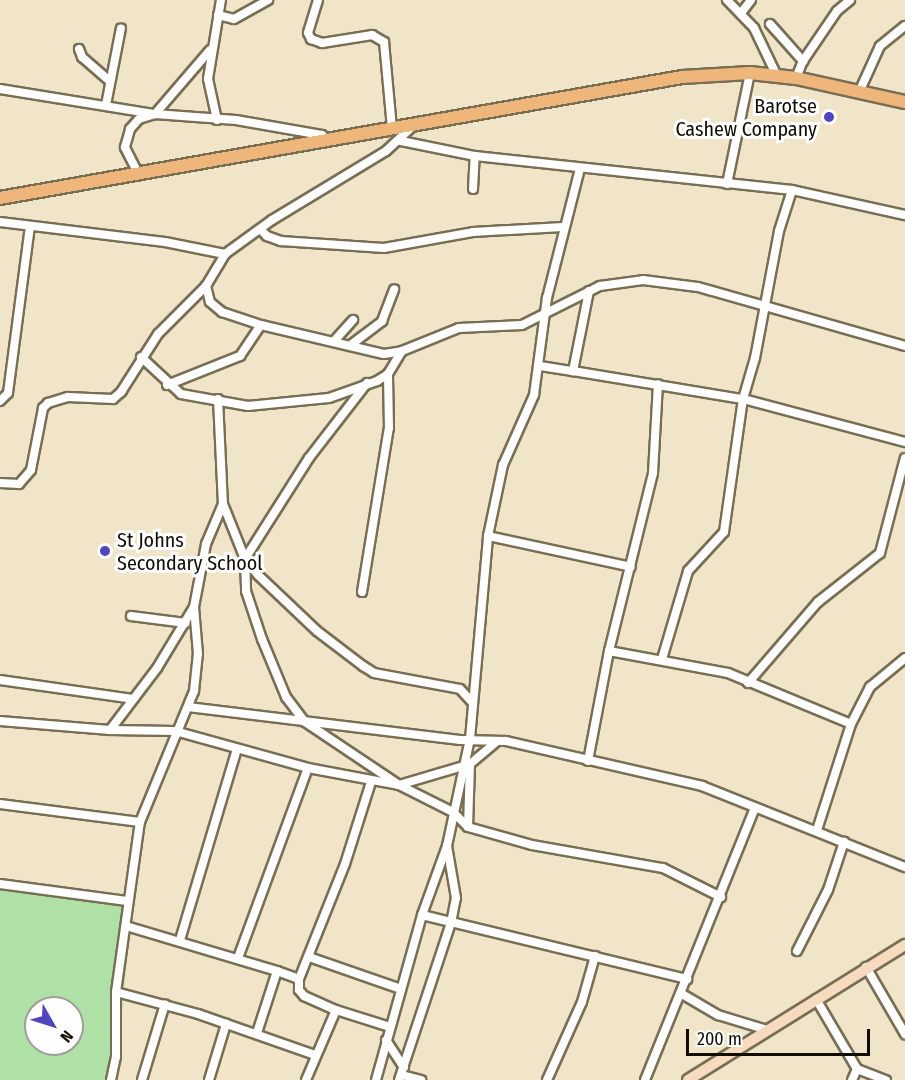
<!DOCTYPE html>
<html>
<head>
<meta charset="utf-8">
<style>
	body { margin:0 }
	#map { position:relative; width:905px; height:1080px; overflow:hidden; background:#f0e5c8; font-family:"Fira Sans Condensed",sans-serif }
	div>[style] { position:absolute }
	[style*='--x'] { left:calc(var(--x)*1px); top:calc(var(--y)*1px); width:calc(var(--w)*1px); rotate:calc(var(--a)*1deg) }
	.green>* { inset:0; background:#afe1a6 }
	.roads { filter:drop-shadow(2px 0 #786e54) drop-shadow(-2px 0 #786e54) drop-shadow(0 2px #786e54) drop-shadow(0 -2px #786e54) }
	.street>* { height:8px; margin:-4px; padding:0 4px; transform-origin:4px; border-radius:4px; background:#fff }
	.secondary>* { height:10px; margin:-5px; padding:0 5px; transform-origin:5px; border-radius:5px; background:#f7dbbe }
	.primary>* { height:12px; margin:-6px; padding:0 6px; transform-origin:6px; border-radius:6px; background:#efb67c }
	.dots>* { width:16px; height:16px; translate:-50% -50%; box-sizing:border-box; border:3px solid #fff; border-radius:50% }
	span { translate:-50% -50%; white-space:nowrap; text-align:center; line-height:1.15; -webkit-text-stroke:6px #fff; paint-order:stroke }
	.poi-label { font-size:20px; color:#100c04 }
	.right { translate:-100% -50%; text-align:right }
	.left { translate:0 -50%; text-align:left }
	.north { position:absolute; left:24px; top:996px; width:60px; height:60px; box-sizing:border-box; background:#fff; border:2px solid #9f9e9b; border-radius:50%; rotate:129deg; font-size:16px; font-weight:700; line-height:24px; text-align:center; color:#100c04 }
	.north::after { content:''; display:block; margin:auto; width:21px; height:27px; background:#5145bd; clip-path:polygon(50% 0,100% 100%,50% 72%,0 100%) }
	.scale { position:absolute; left:686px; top:1029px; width:184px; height:27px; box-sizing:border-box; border:3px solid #100c04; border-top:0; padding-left:8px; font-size:18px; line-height:21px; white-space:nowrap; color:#100c04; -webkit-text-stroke:4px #fff; paint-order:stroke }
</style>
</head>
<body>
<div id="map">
	<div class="green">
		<i style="clip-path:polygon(evenodd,0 888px,132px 901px,116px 1080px,0 1080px,0 888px,36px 1008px,72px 1008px,72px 1044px,36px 1044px,36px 1008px)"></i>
	</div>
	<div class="roads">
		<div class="street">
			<i style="--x:318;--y:0;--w:34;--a:107"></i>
			<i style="--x:308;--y:33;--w:7;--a:63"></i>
			<i style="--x:311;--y:39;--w:12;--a:20"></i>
			<i style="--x:322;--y:43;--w:51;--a:-9.1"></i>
			<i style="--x:372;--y:35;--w:14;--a:30"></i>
			<i style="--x:384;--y:42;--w:86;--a:84.7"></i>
			<i style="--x:727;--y:0;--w:39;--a:46"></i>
			<i style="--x:754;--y:28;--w:53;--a:64.4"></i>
			<i style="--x:741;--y:13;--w:16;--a:-52"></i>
			<i style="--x:218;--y:15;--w:16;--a:14"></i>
			<i style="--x:234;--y:19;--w:39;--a:-29"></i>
			<i style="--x:770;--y:24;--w:50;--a:48.3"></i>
			<i style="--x:79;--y:49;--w:9;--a:69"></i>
			<i style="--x:82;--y:57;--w:37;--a:41"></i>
			<i style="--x:796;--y:78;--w:18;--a:-68"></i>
			<i style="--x:803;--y:61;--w:60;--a:-55.8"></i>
			<i style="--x:837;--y:11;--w:17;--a:-40"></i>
			<i style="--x:0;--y:89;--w:157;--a:9.2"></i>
			<i style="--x:155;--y:114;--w:81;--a:4.2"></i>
			<i style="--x:236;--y:120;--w:87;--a:9.9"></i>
			<i style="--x:322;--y:135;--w:8;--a:40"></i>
			<i style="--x:860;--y:90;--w:48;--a:-65.6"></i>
			<i style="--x:880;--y:46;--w:32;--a:-39"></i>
			<i style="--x:106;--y:105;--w:78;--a:-79"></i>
			<i style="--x:217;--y:120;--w:42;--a:-102.4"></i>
			<i style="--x:208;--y:79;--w:80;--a:-80.7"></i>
			<i style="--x:401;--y:141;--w:76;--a:11.5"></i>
			<i style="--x:475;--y:156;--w:319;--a:6.1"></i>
			<i style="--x:792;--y:190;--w:116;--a:12.5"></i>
			<i style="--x:139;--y:175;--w:31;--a:-117"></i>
			<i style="--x:125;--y:147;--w:19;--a:-74"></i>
			<i style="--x:130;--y:129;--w:13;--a:-48"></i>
			<i style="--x:139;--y:119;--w:17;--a:-17"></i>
			<i style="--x:155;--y:114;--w:84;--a:-49.3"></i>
			<i style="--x:727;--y:184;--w:113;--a:-78.3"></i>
			<i style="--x:473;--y:189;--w:33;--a:-87"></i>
			<i style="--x:0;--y:222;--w:166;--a:6.9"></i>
			<i style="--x:165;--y:242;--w:61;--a:11.3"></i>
			<i style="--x:260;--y:229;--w:10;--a:45"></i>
			<i style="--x:267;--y:236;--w:15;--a:20"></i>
			<i style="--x:281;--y:241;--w:103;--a:3.9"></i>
			<i style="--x:384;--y:248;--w:90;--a:-10.2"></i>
			<i style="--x:473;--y:232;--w:90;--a:-3.2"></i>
			<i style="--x:206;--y:286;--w:16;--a:76"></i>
			<i style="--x:210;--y:302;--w:16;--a:40"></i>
			<i style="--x:222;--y:312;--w:41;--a:18.4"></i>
			<i style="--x:261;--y:325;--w:126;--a:13.3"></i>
			<i style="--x:384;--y:354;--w:18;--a:-9"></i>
			<i style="--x:402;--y:351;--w:61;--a:-22"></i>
			<i style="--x:459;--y:328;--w:63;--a:-2.7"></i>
			<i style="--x:522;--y:325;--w:87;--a:-26.6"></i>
			<i style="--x:600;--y:286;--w:43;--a:-7.9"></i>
			<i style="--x:643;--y:280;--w:55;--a:7.3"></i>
			<i style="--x:698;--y:287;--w:215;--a:15.9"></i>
			<i style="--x:589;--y:291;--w:82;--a:101.3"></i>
			<i style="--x:573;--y:371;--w:172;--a:9.4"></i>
			<i style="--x:743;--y:399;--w:168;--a:14.9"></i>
			<i style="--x:335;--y:340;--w:27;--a:-48"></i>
			<i style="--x:352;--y:344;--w:38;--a:-37"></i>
			<i style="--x:382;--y:321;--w:34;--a:-69"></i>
			<i style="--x:141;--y:357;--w:54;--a:42.8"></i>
			<i style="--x:181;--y:394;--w:68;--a:10.2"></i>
			<i style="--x:248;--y:406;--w:81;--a:-5.6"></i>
			<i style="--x:329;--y:398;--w:51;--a:-19.5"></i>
			<i style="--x:377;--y:381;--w:13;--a:-32"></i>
			<i style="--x:388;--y:374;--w:27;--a:-59"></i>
			<i style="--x:540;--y:366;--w:33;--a:9"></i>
			<i style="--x:367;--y:383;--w:95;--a:127.7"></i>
			<i style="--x:309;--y:458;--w:120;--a:122.4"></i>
			<i style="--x:245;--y:559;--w:32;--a:88"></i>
			<i style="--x:246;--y:591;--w:51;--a:71.6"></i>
			<i style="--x:262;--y:639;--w:63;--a:67.5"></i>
			<i style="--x:286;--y:697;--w:31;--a:53"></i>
			<i style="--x:305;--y:722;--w:113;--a:33.8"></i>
			<i style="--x:399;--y:785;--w:74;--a:-16.5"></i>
			<i style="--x:470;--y:764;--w:35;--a:-40"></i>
			<i style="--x:167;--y:385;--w:79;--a:-21.7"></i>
			<i style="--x:240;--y:356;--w:37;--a:-56"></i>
			<i style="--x:218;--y:399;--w:105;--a:87.3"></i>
			<i style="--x:223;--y:504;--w:59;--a:68.2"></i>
			<i style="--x:245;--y:559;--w:21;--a:51"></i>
			<i style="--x:258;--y:575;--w:81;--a:43.5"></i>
			<i style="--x:317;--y:631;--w:58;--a:37.3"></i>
			<i style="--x:363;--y:666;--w:13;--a:32"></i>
			<i style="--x:374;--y:673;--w:87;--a:10.5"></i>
			<i style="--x:460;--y:689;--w:18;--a:47"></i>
			<i style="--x:0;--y:401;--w:11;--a:-45"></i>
			<i style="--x:8;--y:393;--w:168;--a:-82.5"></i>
			<i style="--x:0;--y:483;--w:19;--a:3"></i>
			<i style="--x:19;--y:484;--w:18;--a:-49"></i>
			<i style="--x:31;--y:470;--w:63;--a:-79"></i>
			<i style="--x:43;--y:408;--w:7;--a:-45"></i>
			<i style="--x:48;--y:403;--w:21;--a:-17"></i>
			<i style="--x:68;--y:397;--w:45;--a:2.5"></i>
			<i style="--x:113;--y:399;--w:11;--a:-41"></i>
			<i style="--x:121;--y:392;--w:69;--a:-57.5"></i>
			<i style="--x:158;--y:334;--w:68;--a:-45"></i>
			<i style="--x:206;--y:286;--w:37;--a:-59"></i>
			<i style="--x:225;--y:254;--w:58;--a:-35.9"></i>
			<i style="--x:272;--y:220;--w:133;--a:-31.2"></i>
			<i style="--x:386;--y:151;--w:40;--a:-43"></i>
			<i style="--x:488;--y:536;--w:146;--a:12.2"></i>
			<i style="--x:362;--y:592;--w:166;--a:-80.7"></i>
			<i style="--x:389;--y:428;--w:54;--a:-91.1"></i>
			<i style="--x:131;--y:616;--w:55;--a:7.3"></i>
			<i style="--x:609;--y:651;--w:121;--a:10.5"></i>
			<i style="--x:728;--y:673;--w:133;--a:22.5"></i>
			<i style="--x:662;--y:659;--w:92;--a:-73.5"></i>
			<i style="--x:688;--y:571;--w:53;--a:-47.3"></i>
			<i style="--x:724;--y:532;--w:134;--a:-81.9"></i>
			<i style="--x:743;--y:399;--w:43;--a:-73.7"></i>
			<i style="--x:755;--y:358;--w:129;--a:-79.3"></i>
			<i style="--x:779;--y:231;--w:43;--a:-72.4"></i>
			<i style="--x:0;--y:680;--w:134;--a:8.1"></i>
			<i style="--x:748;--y:683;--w:107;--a:-49.2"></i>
			<i style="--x:818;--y:602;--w:79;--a:-38.3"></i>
			<i style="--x:880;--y:553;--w:98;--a:-75.3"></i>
			<i style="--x:188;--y:707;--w:274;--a:6.9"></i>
			<i style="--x:460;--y:740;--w:46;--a:1.2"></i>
			<i style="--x:506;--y:741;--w:201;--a:12.9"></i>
			<i style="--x:702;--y:786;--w:219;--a:21.8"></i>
			<i style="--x:0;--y:721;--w:110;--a:4.7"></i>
			<i style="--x:110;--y:730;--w:78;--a:-52.8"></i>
			<i style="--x:157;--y:668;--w:71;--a:-58.8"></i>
			<i style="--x:194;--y:607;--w:64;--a:-79.2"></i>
			<i style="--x:206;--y:544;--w:43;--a:-67"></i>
			<i style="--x:110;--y:730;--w:65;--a:0.9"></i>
			<i style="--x:175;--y:731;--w:138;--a:15.5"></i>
			<i style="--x:308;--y:768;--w:93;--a:10.6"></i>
			<i style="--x:399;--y:785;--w:60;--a:26.6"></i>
			<i style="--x:453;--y:812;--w:21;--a:45"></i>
			<i style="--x:468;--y:827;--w:66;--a:15.7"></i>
			<i style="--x:532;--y:845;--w:133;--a:10"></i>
			<i style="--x:663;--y:868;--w:65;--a:26.6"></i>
			<i style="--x:588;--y:761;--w:112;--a:-79.2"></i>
			<i style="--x:609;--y:651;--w:183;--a:-76.1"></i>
			<i style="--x:653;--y:473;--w:89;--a:-86.8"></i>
			<i style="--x:371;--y:782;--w:86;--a:107.6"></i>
			<i style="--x:345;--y:864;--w:124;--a:111.8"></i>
			<i style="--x:299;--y:979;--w:11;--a:90"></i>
			<i style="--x:299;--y:990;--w:8;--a:50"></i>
			<i style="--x:304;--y:996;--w:35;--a:24"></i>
			<i style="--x:336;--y:1010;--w:57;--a:17.5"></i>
			<i style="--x:0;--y:804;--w:141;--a:7.3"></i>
			<i style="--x:468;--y:827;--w:63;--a:-88.2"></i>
			<i style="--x:817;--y:830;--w:111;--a:-72.2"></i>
			<i style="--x:851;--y:724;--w:42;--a:-62.8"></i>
			<i style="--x:870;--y:687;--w:45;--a:-39.6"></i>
			<i style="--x:0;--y:884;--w:128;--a:7.6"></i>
			<i style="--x:422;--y:915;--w:273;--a:13.6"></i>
			<i style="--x:126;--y:926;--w:158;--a:16.6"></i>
			<i style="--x:277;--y:971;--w:65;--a:107.9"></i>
			<i style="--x:180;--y:940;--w:199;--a:-73.4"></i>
			<i style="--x:797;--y:951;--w:68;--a:-63.1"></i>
			<i style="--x:828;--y:890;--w:51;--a:-71.6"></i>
			<i style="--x:309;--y:957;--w:97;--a:19.2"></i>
			<i style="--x:238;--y:958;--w:202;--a:-69.8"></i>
			<i style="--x:866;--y:967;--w:78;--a:59.8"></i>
			<i style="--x:277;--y:971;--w:23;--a:20"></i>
			<i style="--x:116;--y:992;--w:85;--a:15"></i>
			<i style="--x:198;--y:1014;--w:124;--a:19.3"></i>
			<i style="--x:682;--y:994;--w:42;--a:30.3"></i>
			<i style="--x:718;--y:1015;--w:48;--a:16.9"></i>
			<i style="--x:816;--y:999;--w:81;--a:59.6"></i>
			<i style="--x:857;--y:1069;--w:12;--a:114"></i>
			<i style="--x:386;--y:1040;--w:33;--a:57"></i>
			<i style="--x:857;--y:1069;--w:31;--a:21"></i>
			<i style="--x:402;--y:1075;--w:20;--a:15"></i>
			<i style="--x:111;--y:1080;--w:24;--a:-78"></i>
			<i style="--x:116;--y:1057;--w:65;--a:-90"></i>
			<i style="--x:116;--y:992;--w:172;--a:-82"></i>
			<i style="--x:140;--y:822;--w:142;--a:-67.6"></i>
			<i style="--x:194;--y:691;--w:37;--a:-84"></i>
			<i style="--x:198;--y:654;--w:47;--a:-94.9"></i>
			<i style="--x:142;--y:1080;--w:79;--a:-73.2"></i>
			<i style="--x:209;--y:1080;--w:59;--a:-73.1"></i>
			<i style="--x:306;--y:1080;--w:76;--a:-66.8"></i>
			<i style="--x:376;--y:1080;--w:171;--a:-74.4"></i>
			<i style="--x:422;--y:915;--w:73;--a:-70.1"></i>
			<i style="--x:447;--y:846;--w:109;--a:-77.9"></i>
			<i style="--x:470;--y:739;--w:204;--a:-84.9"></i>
			<i style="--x:488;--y:536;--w:73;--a:-78.1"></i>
			<i style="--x:503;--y:465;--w:77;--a:-66.1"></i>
			<i style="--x:534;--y:395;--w:98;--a:-82.4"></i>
			<i style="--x:547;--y:298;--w:133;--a:-75.7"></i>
			<i style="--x:399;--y:1080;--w:165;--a:-71.7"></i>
			<i style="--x:451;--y:923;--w:25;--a:-79"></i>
			<i style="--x:456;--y:898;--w:53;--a:-99.8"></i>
			<i style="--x:547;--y:1080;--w:85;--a:-65.8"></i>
			<i style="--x:582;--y:1002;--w:48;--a:-74.2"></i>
			<i style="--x:645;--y:1080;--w:293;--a:-68"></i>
		</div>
		<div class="secondary">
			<i style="--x:688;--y:1080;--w:256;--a:-31.9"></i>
		</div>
		<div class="primary">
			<i style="--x:0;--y:198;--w:693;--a:-10.06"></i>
			<i style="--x:682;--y:77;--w:68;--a:-3.4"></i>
			<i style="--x:750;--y:73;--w:46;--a:6.2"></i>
			<i style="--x:796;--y:78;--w:112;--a:12.4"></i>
		</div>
	</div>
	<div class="dots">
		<i style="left:829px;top:117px;background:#5145bd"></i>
		<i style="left:105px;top:551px;background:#5145bd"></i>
	</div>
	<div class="poi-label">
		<span class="right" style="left:817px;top:118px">Barotse<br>Cashew Company</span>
		<span class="left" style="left:117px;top:552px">St Johns<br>Secondary School</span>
	</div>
	<div class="north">N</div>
	<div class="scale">200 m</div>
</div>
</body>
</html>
